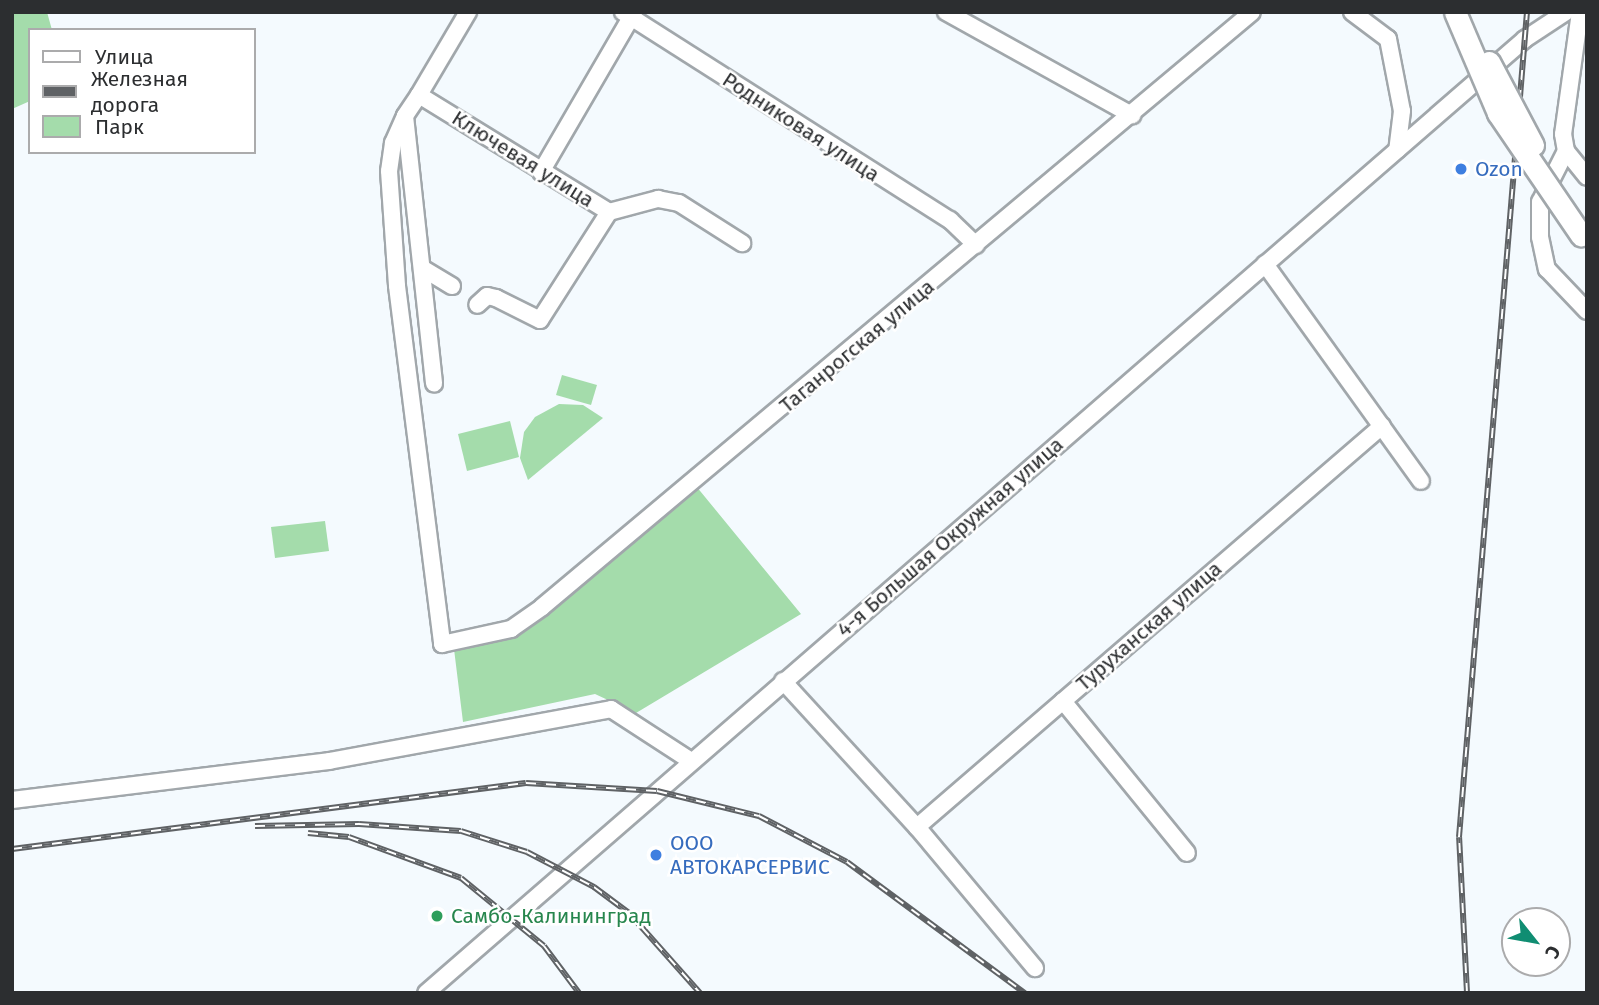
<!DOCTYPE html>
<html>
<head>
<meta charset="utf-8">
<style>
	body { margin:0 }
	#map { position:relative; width:1599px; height:1005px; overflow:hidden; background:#f4fafe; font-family:"Fira Sans",sans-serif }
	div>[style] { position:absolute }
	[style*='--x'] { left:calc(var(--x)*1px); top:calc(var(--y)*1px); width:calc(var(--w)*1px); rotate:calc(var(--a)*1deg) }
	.green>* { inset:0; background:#a4dcab }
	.roads { filter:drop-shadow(2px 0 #a1a7ab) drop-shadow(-2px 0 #a1a7ab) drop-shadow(0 2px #a1a7ab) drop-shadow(0 -2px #a1a7ab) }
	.minor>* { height:16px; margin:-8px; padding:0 8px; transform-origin:8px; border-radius:8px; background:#fff }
	.rail>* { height:6px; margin-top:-3px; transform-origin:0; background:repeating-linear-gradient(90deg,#fff 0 10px,#5f6265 0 20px); box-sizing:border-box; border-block:2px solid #5f6265 }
	.bridges { filter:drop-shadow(2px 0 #a1a7ab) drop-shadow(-2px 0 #a1a7ab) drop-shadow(0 2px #a1a7ab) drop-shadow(0 -2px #a1a7ab) }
	.major-bridge>* { height:21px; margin:-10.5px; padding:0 10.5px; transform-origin:10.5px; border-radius:10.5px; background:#fff }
	.dots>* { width:19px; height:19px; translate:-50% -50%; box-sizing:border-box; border:4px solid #fff; border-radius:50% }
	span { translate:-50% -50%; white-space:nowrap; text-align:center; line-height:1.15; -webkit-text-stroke:5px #fff; paint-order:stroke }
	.street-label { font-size:21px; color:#2c2e30 }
	.shop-label { font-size:21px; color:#366cbe }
	.left { translate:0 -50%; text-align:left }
	.leisure-label { font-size:21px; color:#27864d }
	.frame { position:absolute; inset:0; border:14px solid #2c2e30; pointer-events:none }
	.legend { position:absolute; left:28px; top:28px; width:228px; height:126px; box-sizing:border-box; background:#fff; border:2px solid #ababac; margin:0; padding:9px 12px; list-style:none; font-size:21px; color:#2c2e30 }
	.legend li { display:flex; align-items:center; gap:14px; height:35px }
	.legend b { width:35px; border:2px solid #ababac }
	.north { position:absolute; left:1501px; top:907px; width:70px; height:70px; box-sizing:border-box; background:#fff; border:2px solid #ababac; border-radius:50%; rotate:121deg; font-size:19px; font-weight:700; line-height:28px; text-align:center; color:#2c2e30 }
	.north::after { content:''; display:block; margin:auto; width:24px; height:32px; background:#108d72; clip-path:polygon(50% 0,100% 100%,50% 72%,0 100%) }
</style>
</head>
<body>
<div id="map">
	<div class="green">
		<i style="clip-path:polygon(12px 12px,47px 12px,52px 30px,30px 30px,30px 101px,12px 109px)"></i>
		<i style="clip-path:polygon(562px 375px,597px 385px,591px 405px,556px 395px)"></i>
		<i style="clip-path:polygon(559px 404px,583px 405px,603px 418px,528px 480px,520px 458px,524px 432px,535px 417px)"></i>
		<i style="clip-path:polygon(510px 421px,519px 457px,467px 471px,458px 434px)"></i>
		<i style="clip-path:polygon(696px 486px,801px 614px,636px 713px,595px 694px,463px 722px,454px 649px,526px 630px)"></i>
		<i style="clip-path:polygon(325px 521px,329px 551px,275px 558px,271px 527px)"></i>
	</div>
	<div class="roads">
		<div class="minor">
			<i style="--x:468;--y:12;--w:96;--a:120.6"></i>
			<i style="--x:419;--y:95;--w:223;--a:31.6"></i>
			<i style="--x:609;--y:212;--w:128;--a:122.6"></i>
			<i style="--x:540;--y:320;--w:49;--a:-153.4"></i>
			<i style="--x:496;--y:298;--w:9;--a:-167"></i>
			<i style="--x:487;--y:296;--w:13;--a:138"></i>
			<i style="--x:623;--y:12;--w:388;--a:32.5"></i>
			<i style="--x:950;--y:220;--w:36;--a:44"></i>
			<i style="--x:946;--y:12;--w:213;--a:29"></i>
			<i style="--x:1352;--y:12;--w:45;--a:36.9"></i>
			<i style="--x:1388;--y:39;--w:73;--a:79"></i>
			<i style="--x:1402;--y:111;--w:39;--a:97"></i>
			<i style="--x:1580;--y:12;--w:123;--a:97.9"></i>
			<i style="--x:1563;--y:134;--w:17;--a:80"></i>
			<i style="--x:1566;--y:151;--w:33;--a:51"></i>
			<i style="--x:419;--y:95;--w:25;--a:124"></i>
			<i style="--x:405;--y:116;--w:269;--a:83.8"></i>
			<i style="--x:405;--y:116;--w:30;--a:114"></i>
			<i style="--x:393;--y:143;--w:28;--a:98"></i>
			<i style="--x:389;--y:171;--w:115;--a:86"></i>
			<i style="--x:397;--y:286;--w:361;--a:82.8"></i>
			<i style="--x:442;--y:644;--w:71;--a:-12.3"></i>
			<i style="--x:511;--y:629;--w:38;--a:-35"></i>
			<i style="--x:542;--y:607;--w:926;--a:-39.96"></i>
			<i style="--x:1566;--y:151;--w:57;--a:117"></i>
			<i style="--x:1540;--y:202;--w:35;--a:90"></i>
			<i style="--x:1540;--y:237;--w:33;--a:78"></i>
			<i style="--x:1547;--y:269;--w:58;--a:46.4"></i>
			<i style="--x:541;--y:172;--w:185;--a:-59.8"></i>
			<i style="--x:609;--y:212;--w:51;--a:-14.9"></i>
			<i style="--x:658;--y:199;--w:21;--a:11"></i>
			<i style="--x:679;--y:203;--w:75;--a:32.4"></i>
			<i style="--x:1265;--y:264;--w:267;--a:54.3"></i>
			<i style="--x:422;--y:268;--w:35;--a:31"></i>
			<i style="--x:783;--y:681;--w:198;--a:47.5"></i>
			<i style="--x:917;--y:827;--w:614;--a:-40.77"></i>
			<i style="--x:1063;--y:701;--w:196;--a:50.8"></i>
			<i style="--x:12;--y:800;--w:319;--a:-7"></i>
			<i style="--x:329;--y:761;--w:287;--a:-10.4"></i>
			<i style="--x:611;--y:709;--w:95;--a:33"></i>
			<i style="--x:917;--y:827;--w:184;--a:50.1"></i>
			<i style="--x:426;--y:993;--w:1455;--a:-40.96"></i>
			<i style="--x:1525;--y:39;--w:49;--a:-33.4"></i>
		</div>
	</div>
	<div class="rail">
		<i style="--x:255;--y:826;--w:104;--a:-1.1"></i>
		<i style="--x:359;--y:824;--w:102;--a:3.9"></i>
		<i style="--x:461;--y:831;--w:69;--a:17.7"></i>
		<i style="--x:527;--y:852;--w:76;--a:27.6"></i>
		<i style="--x:594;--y:887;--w:44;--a:36.6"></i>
		<i style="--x:629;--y:913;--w:107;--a:48.4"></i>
		<i style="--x:308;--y:833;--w:41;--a:5.6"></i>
		<i style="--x:349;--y:837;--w:119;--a:20.1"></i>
		<i style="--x:461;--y:878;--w:107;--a:39.3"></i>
		<i style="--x:544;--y:946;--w:59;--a:53.3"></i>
		<i style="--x:12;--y:849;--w:518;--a:-7.32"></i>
		<i style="--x:526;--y:783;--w:131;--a:3.5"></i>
		<i style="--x:657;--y:791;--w:105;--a:13.8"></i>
		<i style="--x:759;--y:816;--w:99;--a:27.6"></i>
		<i style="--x:847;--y:862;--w:221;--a:36.4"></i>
		<i style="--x:1467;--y:993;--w:156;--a:-92.9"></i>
		<i style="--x:1459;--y:837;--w:828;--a:-85.29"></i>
	</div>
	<div class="bridges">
		<div class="major-bridge">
			<i style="--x:1455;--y:12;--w:110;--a:66.9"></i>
			<i style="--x:1498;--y:113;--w:148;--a:55.8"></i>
			<i style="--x:1489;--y:62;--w:94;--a:62.1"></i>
		</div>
	</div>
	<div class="dots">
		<i style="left:1461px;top:169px;background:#3f7fe0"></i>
		<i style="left:656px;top:855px;background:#3f7fe0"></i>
		<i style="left:437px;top:916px;background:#2e9e5b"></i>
	</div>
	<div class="street-label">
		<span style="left:801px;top:127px;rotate:33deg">Родниковая улица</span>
		<span style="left:523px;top:159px;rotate:32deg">Ключевая улица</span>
		<span style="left:857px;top:346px;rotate:-40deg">Таганрогская улица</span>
		<span style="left:950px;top:537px;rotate:-41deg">4-я Большая Окружная улица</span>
		<span style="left:1149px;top:626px;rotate:-41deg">Туруханская улица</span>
	</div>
	<div class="shop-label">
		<span class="left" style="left:1475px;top:169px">Ozon</span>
		<span class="left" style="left:670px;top:855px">ООО<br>АВТОКАРСЕРВИС</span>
	</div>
	<div class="leisure-label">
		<span class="left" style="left:451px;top:916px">Самбо-Калининград</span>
	</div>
	<div class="frame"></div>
	<ul class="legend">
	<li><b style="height:9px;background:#fff"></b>Улица</li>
	<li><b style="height:9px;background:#5f6265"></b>Железная дорога</li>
	<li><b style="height:19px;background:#a4dcab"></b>Парк</li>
	</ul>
	<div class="north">С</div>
</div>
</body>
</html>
